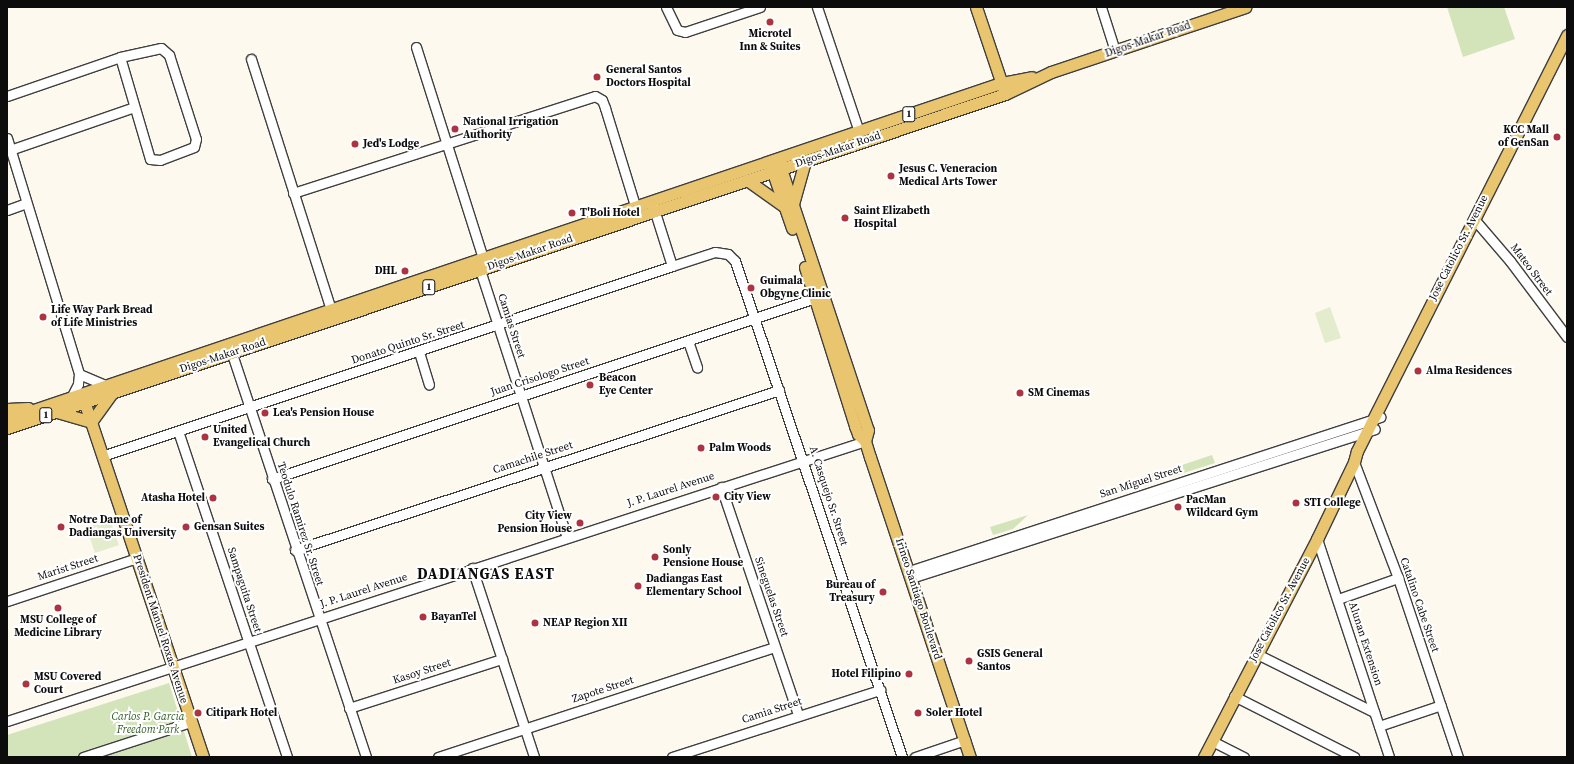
<!DOCTYPE html>
<html>
<head>
<meta charset="utf-8">
<style>
	body { margin:0 }
	#map { position:relative; width:1574px; height:764px; overflow:hidden; background:#fdf9ee; font-family:"Source Serif 4",serif }
	div>[style] { position:absolute }
	[style*='--x'] { left:calc(var(--x)*1px); top:calc(var(--y)*1px); width:calc(var(--w)*1px); rotate:calc(var(--a)*1deg) }
	.green>* { inset:0; background:#d3e4bb }
	.pitch>* { inset:0; background:#e3eccc }
	.roads { filter:drop-shadow(1px 0 #3f3f3f) drop-shadow(-1px 0 #3f3f3f) drop-shadow(0 1px #3f3f3f) drop-shadow(0 -1px #3f3f3f) }
	.minor>* { height:9px; margin:-4.5px; padding:0 4.5px; transform-origin:4.5px; border-radius:4.5px; background:#fff }
	.major>* { height:11px; margin:-5.5px; padding:0 5.5px; transform-origin:5.5px; border-radius:5.5px; background:#eac570 }
	.dots>* { width:11px; height:11px; translate:-50% -50%; box-sizing:border-box; border:2px solid #fff; border-radius:50% }
	span { translate:-50% -50%; white-space:nowrap; text-align:center; line-height:1.15; -webkit-text-stroke:4px #fff; paint-order:stroke }
	.shield-label span { padding:1px 3px; background:#fff; border:1px solid; border-radius:3px; -webkit-text-stroke-width:0 }
	.shield-label { font-size:10px; color:#0c0c0c; font-weight:700 }
	.poi-label { font-size:11px; color:#0c0c0c; font-weight:700 }
	.left { translate:0 -50%; text-align:left }
	.right { translate:-100% -50%; text-align:right }
	.street-label { font-size:11px; color:#0c0c0c }
	.park-label { font-size:11px; color:#335d24; font-style:italic }
	.district-label { font-size:15px; color:#0c0c0c; font-weight:700; letter-spacing:1px }
	.frame { position:absolute; inset:0; border:8px solid #0c0c0c; pointer-events:none }
</style>
</head>
<body>
<div id="map">
	<div class="green">
		<i style="clip-path:polygon(1447px 7px,1504px 7px,1515px 39px,1463px 57px)"></i>
		<i style="clip-path:polygon(1212px 455px,1215px 463px,1127px 491px,1107px 490px)"></i>
		<i style="clip-path:polygon(1028px 515px,1013px 529px,993px 535px,990px 527px)"></i>
		<i style="clip-path:polygon(169px 683px,192px 757px,7px 757px,7px 735px)"></i>
	</div>
	<div class="pitch">
		<i style="clip-path:polygon(1330px 307px,1341px 338px,1325px 343px,1315px 313px)"></i>
		<i style="clip-path:polygon(108px 515px,119px 545px,95px 553px,85px 523px)"></i>
	</div>
	<div class="roads">
		<div class="minor">
			<i style="--x:666;--y:7;--w:25;--a:64"></i>
			<i style="--x:677;--y:30;--w:8;--a:14"></i>
			<i style="--x:685;--y:32;--w:79;--a:-18.4"></i>
			<i style="--x:817;--y:7;--w:132;--a:71.4"></i>
			<i style="--x:1101;--y:7;--w:46;--a:72.3"></i>
			<i style="--x:416;--y:47;--w:221;--a:72.4"></i>
			<i style="--x:483;--y:258;--w:12;--a:104"></i>
			<i style="--x:480;--y:270;--w:281;--a:72"></i>
			<i style="--x:251;--y:59;--w:263;--a:72.3"></i>
			<i style="--x:7;--y:96;--w:120;--a:-19"></i>
			<i style="--x:120;--y:57;--w:42;--a:-12.4"></i>
			<i style="--x:161;--y:48;--w:11;--a:41"></i>
			<i style="--x:169;--y:55;--w:88;--a:72.2"></i>
			<i style="--x:196;--y:139;--w:8;--a:104"></i>
			<i style="--x:194;--y:147;--w:36;--a:159"></i>
			<i style="--x:160;--y:160;--w:10;--a:-174"></i>
			<i style="--x:150;--y:159;--w:106;--a:-106.4"></i>
			<i style="--x:7;--y:138;--w:247;--a:73"></i>
			<i style="--x:79;--y:374;--w:10;--a:96"></i>
			<i style="--x:78;--y:384;--w:16;--a:117"></i>
			<i style="--x:7;--y:151;--w:134;--a:-19.1"></i>
			<i style="--x:293;--y:193;--w:317;--a:-17.8"></i>
			<i style="--x:595;--y:96;--w:8;--a:30"></i>
			<i style="--x:602;--y:100;--w:9;--a:69"></i>
			<i style="--x:605;--y:108;--w:109;--a:72.9"></i>
			<i style="--x:653;--y:206;--w:63;--a:72.4"></i>
			<i style="--x:7;--y:210;--w:20;--a:-20"></i>
			<i style="--x:1474;--y:219;--w:55;--a:49.4"></i>
			<i style="--x:1510;--y:261;--w:95;--a:53.1"></i>
			<i style="--x:688;--y:341;--w:28;--a:71"></i>
			<i style="--x:230;--y:348;--w:431;--a:71.6"></i>
			<i style="--x:419;--y:352;--w:34;--a:73"></i>
			<i style="--x:79;--y:374;--w:30;--a:23"></i>
			<i style="--x:178;--y:431;--w:344;--a:71.5"></i>
			<i style="--x:102;--y:456;--w:601;--a:-18.43"></i>
			<i style="--x:672;--y:266;--w:45;--a:-18"></i>
			<i style="--x:715;--y:252;--w:13;--a:9"></i>
			<i style="--x:728;--y:254;--w:10;--a:45"></i>
			<i style="--x:735;--y:261;--w:523;--a:71.39"></i>
			<i style="--x:1354;--y:462;--w:124;--a:69.2"></i>
			<i style="--x:1398;--y:578;--w:189;--a:71.5"></i>
			<i style="--x:272;--y:479;--w:579;--a:-18.43"></i>
			<i style="--x:721;--y:487;--w:241;--a:71.3"></i>
			<i style="--x:1317;--y:539;--w:230;--a:71.7"></i>
			<i style="--x:295;--y:550;--w:510;--a:-18.29"></i>
			<i style="--x:472;--y:568;--w:199;--a:71.8"></i>
			<i style="--x:909;--y:571;--w:496;--a:-18.1"></i>
			<i style="--x:911;--y:578;--w:487;--a:-17.8"></i>
			<i style="--x:1338;--y:599;--w:64;--a:-19.3"></i>
			<i style="--x:7;--y:601;--w:137;--a:-18.3"></i>
			<i style="--x:1257;--y:654;--w:131;--a:26.4"></i>
			<i style="--x:1234;--y:696;--w:135;--a:26.9"></i>
			<i style="--x:349;--y:708;--w:161;--a:-17.8"></i>
			<i style="--x:7;--y:721;--w:903;--a:-18.07"></i>
			<i style="--x:1379;--y:726;--w:65;--a:-18.7"></i>
			<i style="--x:1212;--y:741;--w:36;--a:27"></i>
			<i style="--x:83;--y:757;--w:114;--a:-18"></i>
			<i style="--x:438;--y:757;--w:354;--a:-18.1"></i>
			<i style="--x:672;--y:757;--w:219;--a:-17.9"></i>
			<i style="--x:915;--y:757;--w:53;--a:-18.8"></i>
		</div>
		<div class="major">
			<i style="--x:976;--y:7;--w:88;--a:71.4"></i>
			<i style="--x:779;--y:163;--w:281;--a:71.6"></i>
			<i style="--x:868;--y:430;--w:11;--a:105"></i>
			<i style="--x:865;--y:441;--w:17;--a:73"></i>
			<i style="--x:870;--y:457;--w:316;--a:71.6"></i>
			<i style="--x:771;--y:167;--w:65;--a:71"></i>
			<i style="--x:747;--y:180;--w:47;--a:35.4"></i>
			<i style="--x:793;--y:204;--w:45;--a:-74.4"></i>
			<i style="--x:805;--y:267;--w:167;--a:72.5"></i>
			<i style="--x:855;--y:426;--w:9;--a:69"></i>
			<i style="--x:858;--y:434;--w:10;--a:45"></i>
			<i style="--x:82;--y:395;--w:382;--a:71.5"></i>
			<i style="--x:7;--y:409;--w:21;--a:-3"></i>
			<i style="--x:57;--y:412;--w:35;--a:16"></i>
			<i style="--x:7;--y:419;--w:1049;--a:-18.68"></i>
			<i style="--x:1001;--y:83;--w:31;--a:-11"></i>
			<i style="--x:91;--y:422;--w:36;--a:-54"></i>
			<i style="--x:7;--y:428;--w:1052;--a:-18.5"></i>
			<i style="--x:1005;--y:94;--w:51;--a:-25.6"></i>
			<i style="--x:1051;--y:72;--w:205;--a:-18.5"></i>
			<i style="--x:1204;--y:757;--w:246;--a:-62.6"></i>
			<i style="--x:1317;--y:539;--w:85;--a:-64.3"></i>
			<i style="--x:1354;--y:462;--w:11;--a:-75"></i>
			<i style="--x:1357;--y:451;--w:466;--a:-63.2"></i>
		</div>
	</div>
	<div class="dots">
		<i style="left:770px;top:22px;background:#ae3340"></i>
		<i style="left:597px;top:77px;background:#ae3340"></i>
		<i style="left:455px;top:129px;background:#ae3340"></i>
		<i style="left:1557px;top:137px;background:#ae3340"></i>
		<i style="left:355px;top:144px;background:#ae3340"></i>
		<i style="left:891px;top:176px;background:#ae3340"></i>
		<i style="left:572px;top:213px;background:#ae3340"></i>
		<i style="left:845px;top:218px;background:#ae3340"></i>
		<i style="left:405px;top:271px;background:#ae3340"></i>
		<i style="left:751px;top:288px;background:#ae3340"></i>
		<i style="left:43px;top:317px;background:#ae3340"></i>
		<i style="left:1418px;top:371px;background:#ae3340"></i>
		<i style="left:590px;top:385px;background:#ae3340"></i>
		<i style="left:1020px;top:393px;background:#ae3340"></i>
		<i style="left:265px;top:413px;background:#ae3340"></i>
		<i style="left:205px;top:437px;background:#ae3340"></i>
		<i style="left:701px;top:448px;background:#ae3340"></i>
		<i style="left:716px;top:497px;background:#ae3340"></i>
		<i style="left:213px;top:498px;background:#ae3340"></i>
		<i style="left:1296px;top:503px;background:#ae3340"></i>
		<i style="left:1178px;top:507px;background:#ae3340"></i>
		<i style="left:580px;top:523px;background:#ae3340"></i>
		<i style="left:61px;top:527px;background:#ae3340"></i>
		<i style="left:186px;top:527px;background:#ae3340"></i>
		<i style="left:655px;top:557px;background:#ae3340"></i>
		<i style="left:638px;top:586px;background:#ae3340"></i>
		<i style="left:883px;top:592px;background:#ae3340"></i>
		<i style="left:58px;top:608px;background:#ae3340"></i>
		<i style="left:423px;top:617px;background:#ae3340"></i>
		<i style="left:535px;top:623px;background:#ae3340"></i>
		<i style="left:969px;top:661px;background:#ae3340"></i>
		<i style="left:909px;top:674px;background:#ae3340"></i>
		<i style="left:26px;top:684px;background:#ae3340"></i>
		<i style="left:198px;top:713px;background:#ae3340"></i>
		<i style="left:918px;top:713px;background:#ae3340"></i>
	</div>
	<div class="shield-label">
		<span style="left:909px;top:114px">1</span>
		<span style="left:429px;top:287px">1</span>
		<span style="left:46px;top:415px">1</span>
	</div>
	<div class="poi-label">
		<span style="left:770px;top:41px">Microtel<br>Inn &amp; Suites</span>
		<span class="left" style="left:606px;top:77px">General Santos<br>Doctors Hospital</span>
		<span class="left" style="left:463px;top:129px">National Irrigation<br>Authority</span>
		<span class="right" style="left:1549px;top:137px">KCC Mall<br>of GenSan</span>
		<span class="left" style="left:363px;top:144px">Jed's Lodge</span>
		<span class="left" style="left:899px;top:176px">Jesus C. Veneracion<br>Medical Arts Tower</span>
		<span class="left" style="left:854px;top:218px">Saint Elizabeth<br>Hospital</span>
		<span class="left" style="left:580px;top:213px">T'Boli Hotel</span>
		<span class="right" style="left:397px;top:271px">DHL</span>
		<span class="left" style="left:760px;top:288px">Guimala<br>Obgyne Clinic</span>
		<span class="left" style="left:51px;top:317px">Life Way Park Bread<br>of Life Ministries</span>
		<span class="left" style="left:1426px;top:371px">Alma Residences</span>
		<span class="left" style="left:599px;top:385px">Beacon<br>Eye Center</span>
		<span class="left" style="left:1028px;top:393px">SM Cinemas</span>
		<span class="left" style="left:273px;top:413px">Lea's Pension House</span>
		<span class="left" style="left:213px;top:437px">United<br>Evangelical Church</span>
		<span class="left" style="left:709px;top:448px">Palm Woods</span>
		<span class="left" style="left:724px;top:497px">City View</span>
		<span class="right" style="left:205px;top:498px">Atasha Hotel</span>
		<span class="left" style="left:1186px;top:507px">PacMan<br>Wildcard Gym</span>
		<span class="left" style="left:1304px;top:503px">STI College</span>
		<span class="right" style="left:572px;top:523px">City View<br>Pension House</span>
		<span class="left" style="left:69px;top:527px">Notre Dame of<br>Dadiangas University</span>
		<span class="left" style="left:194px;top:527px">Gensan Suites</span>
		<span class="left" style="left:663px;top:557px">Sonly<br>Pensione House</span>
		<span class="left" style="left:646px;top:586px">Dadiangas East<br>Elementary School</span>
		<span class="right" style="left:875px;top:592px">Bureau of<br>Treasury</span>
		<span class="left" style="left:431px;top:617px">BayanTel</span>
		<span style="left:58px;top:627px">MSU College of<br>Medicine Library</span>
		<span class="left" style="left:543px;top:623px">NEAP Region XII</span>
		<span class="left" style="left:977px;top:661px">GSIS General<br>Santos</span>
		<span class="right" style="left:901px;top:674px">Hotel Filipino</span>
		<span class="left" style="left:34px;top:684px">MSU Covered<br>Court</span>
		<span class="left" style="left:206px;top:713px">Citipark Hotel</span>
		<span class="left" style="left:926px;top:713px">Soler Hotel</span>
	</div>
	<div class="street-label">
		<span style="left:1148px;top:40px;rotate:-19deg">Digos-Makar Road</span>
		<span style="left:838px;top:150px;rotate:-19deg">Digos-Makar Road</span>
		<span style="left:1459px;top:248px;rotate:-63deg">Jose Catolico Sr. Avenue</span>
		<span style="left:530px;top:253px;rotate:-19deg">Digos-Makar Road</span>
		<span style="left:1531px;top:270px;rotate:53deg">Mateo Street</span>
		<span style="left:511px;top:326px;rotate:72deg">Camias Street</span>
		<span style="left:408px;top:343px;rotate:-18deg">Donato Quinto Sr. Street</span>
		<span style="left:223px;top:356px;rotate:-18deg">Digos-Makar Road</span>
		<span style="left:540px;top:377px;rotate:-18deg">Juan Crisologo Street</span>
		<span style="left:533px;top:458px;rotate:-18deg">Camachile Street</span>
		<span style="left:1141px;top:482px;rotate:-18deg">San Miguel Street</span>
		<span style="left:671px;top:490px;rotate:-18deg">J. P. Laurel Avenue</span>
		<span style="left:828px;top:496px;rotate:72deg">A. Casquejo Sr. Street</span>
		<span style="left:300px;top:524px;rotate:72deg">Teodulo Ramirez Sr. Street</span>
		<span style="left:68px;top:568px;rotate:-18deg">Marist Street</span>
		<span style="left:244px;top:590px;rotate:72deg">Sampaguita Street</span>
		<span style="left:364px;top:591px;rotate:-18deg">J. P. Laurel Avenue</span>
		<span style="left:771px;top:597px;rotate:71deg">Sineguelas Street</span>
		<span style="left:918px;top:599px;rotate:72deg">Irineo Santiago Boulevard</span>
		<span style="left:1419px;top:605px;rotate:71deg">Catalino Cabe Street</span>
		<span style="left:1280px;top:610px;rotate:-62deg">Jose Catolico Sr. Avenue</span>
		<span style="left:160px;top:629px;rotate:72deg">President Manuel Roxas Avenue</span>
		<span style="left:1365px;top:644px;rotate:72deg">Alunan Extension</span>
		<span style="left:422px;top:672px;rotate:-18deg">Kasoy Street</span>
		<span style="left:603px;top:690px;rotate:-18deg">Zapote Street</span>
		<span style="left:772px;top:711px;rotate:-18deg">Camia Street</span>
	</div>
	<div class="park-label">
		<span style="left:148px;top:724px">Carlos P. Garcia<br>Freedom Park</span>
	</div>
	<div class="district-label">
		<span style="left:486px;top:574px">DADIANGAS EAST</span>
	</div>
	<div class="frame"></div>
</div>
</body>
</html>
